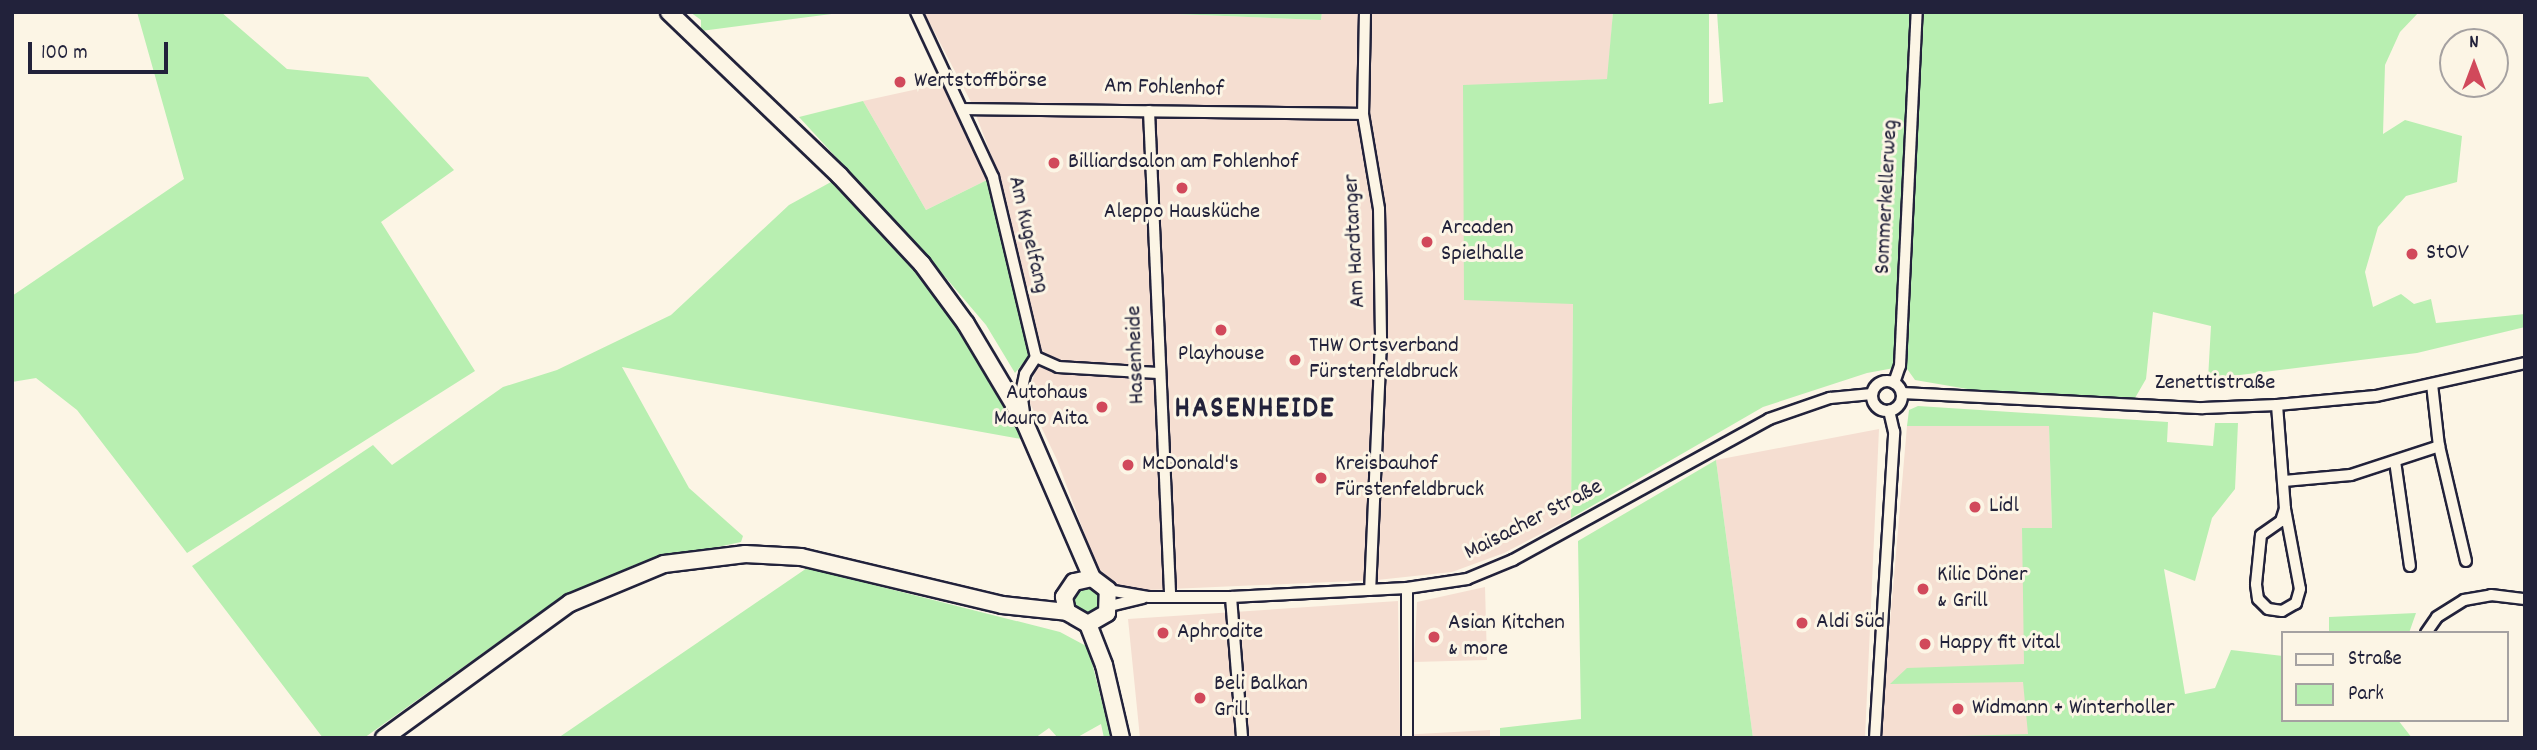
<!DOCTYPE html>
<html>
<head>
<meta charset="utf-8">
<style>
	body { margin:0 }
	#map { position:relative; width:2537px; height:750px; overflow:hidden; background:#fcf5e5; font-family:Dekko,sans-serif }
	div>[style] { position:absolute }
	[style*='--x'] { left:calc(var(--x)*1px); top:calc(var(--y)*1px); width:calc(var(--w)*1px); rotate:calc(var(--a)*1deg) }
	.built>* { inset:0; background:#f5ded1 }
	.green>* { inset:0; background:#b8efb1 }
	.roads { filter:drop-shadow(2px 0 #22223b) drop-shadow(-2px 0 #22223b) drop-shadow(0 2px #22223b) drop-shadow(0 -2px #22223b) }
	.street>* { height:10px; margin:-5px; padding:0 5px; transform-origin:5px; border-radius:5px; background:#fcf5e5 }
	.street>.ring { margin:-5px; padding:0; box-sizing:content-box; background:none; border:10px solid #fcf5e5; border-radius:50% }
	.secondary>* { height:16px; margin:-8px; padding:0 8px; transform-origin:8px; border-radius:8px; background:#fcf5e5 }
	.dots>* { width:19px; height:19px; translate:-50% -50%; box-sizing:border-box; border:4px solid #fcf5e5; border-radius:50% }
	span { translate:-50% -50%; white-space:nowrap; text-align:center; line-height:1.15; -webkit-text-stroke:6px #fcf5e5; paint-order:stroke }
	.poi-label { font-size:23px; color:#22223b }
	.left { translate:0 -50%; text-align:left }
	.right { translate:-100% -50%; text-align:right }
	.street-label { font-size:23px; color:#22223b }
	.district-label { font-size:30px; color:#22223b; font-weight:700; letter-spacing:2px }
	.frame { position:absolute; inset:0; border:14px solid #22223b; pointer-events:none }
	.legend { position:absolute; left:2281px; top:631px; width:228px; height:91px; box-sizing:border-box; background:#fcf5e5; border:2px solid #a5a1a1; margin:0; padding:9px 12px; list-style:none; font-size:21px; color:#22223b }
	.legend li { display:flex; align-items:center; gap:14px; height:35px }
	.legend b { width:35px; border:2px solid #a5a1a1 }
	.north { position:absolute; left:2439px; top:28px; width:70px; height:70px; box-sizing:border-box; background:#fcf5e5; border:2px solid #a5a1a1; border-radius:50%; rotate:0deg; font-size:19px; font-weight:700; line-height:28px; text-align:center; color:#22223b }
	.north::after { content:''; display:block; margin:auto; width:24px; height:32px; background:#d1495b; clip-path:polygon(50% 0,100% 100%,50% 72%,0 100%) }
	.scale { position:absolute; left:28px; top:42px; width:140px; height:32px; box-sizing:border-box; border:4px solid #22223b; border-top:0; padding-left:9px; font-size:21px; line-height:24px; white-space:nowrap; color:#22223b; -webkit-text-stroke:5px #fcf5e5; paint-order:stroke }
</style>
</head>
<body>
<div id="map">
	<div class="built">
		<i style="clip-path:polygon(924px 12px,1129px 12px,1321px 20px,1322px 12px,1613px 12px,1608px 79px,1463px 86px,1573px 304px,1571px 518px,1504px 553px,1452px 572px,1377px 580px,1125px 591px,1097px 567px,1057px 460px,1027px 397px,1041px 354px,998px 173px,971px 102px)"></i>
		<i style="clip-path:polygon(945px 83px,989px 179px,926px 210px,863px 101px)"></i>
		<i style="clip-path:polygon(1907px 426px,2049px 426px,2052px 528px,2023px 528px,2032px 738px,1880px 738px)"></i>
		<i style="clip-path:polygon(1879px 429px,1865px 738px,1753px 738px,1716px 460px)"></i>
		<i style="clip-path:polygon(1485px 587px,1487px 660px,1414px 662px,1417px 602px)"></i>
		<i style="clip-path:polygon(1398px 601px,1400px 735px,1490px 730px,1490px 738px,1140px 738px,1128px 619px)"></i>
	</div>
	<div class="green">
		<i style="clip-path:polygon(137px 12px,221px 12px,287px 69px,368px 77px,454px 170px,381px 222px,475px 371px,187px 553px,77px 410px,36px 378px,12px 382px,12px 296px,184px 179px)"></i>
		<i style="clip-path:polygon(690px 12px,847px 12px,701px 31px,701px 20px)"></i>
		<i style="clip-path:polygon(1129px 12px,1322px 12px,1321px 20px)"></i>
		<i style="clip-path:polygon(1613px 12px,1709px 12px,1709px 104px,1723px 102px,1717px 12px,2419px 12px,2400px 32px,2385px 65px,2383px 134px,2405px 120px,2462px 136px,2457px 182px,2406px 196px,2378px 227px,2365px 272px,2373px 307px,2401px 294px,2414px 304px,2431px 299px,2436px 323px,2525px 314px,2525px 327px,2417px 353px,2208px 379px,2211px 326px,2153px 312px,2146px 379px,2135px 398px,1985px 392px,1915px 380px,1905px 366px,1867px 373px,1763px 407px,1571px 518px,1573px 304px,1464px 300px,1463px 85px,1607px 79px)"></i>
		<i style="clip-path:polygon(863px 101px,926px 210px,989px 179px,1030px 355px,1015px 373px,986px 325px,929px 258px,799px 117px)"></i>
		<i style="clip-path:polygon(831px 182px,914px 271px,967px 339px,1012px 413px,1021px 439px,622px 367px,689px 488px,743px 536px,741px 542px,634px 565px,588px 586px,550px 605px,364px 738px,323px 738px,192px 566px,373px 445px,392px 465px,503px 387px,557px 370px,671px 315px,789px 205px)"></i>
		<i style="clip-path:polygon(1918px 406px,2168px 422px,2167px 442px,2213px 446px,2215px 423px,2238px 423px,2235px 489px,2212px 518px,2195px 581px,2164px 569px,2185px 694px,2215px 688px,2231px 650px,2283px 656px,2283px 720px,2398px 720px,2412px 738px,1894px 738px,2028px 734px,2023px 682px,1890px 684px,1907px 668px,2024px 664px,2022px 528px,2052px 528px,2049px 426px,1907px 426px,1909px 410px)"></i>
		<i style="clip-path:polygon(1716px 460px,1753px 738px,1500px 738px,1500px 728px,1581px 719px,1578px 541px)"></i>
		<i style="clip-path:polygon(807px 568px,1060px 632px,1088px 647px,1111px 738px,1104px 738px,1101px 724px,1076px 738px,1058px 738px,1049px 728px,1035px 738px,558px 738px)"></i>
		<i style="clip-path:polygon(1098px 585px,1104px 606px,1091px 617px,1074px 612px,1070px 595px,1076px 586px)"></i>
		<i style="clip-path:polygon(2416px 613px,2409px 633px,2329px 633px,2329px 617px)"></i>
	</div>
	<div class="roads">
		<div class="street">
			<i style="--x:916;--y:12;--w:182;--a:65"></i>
			<i style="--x:993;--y:177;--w:185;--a:76.6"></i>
			<i style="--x:1036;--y:357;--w:24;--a:24"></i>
			<i style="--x:1058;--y:367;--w:100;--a:3.4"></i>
			<i style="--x:1365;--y:12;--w:102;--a:91.1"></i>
			<i style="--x:1363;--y:114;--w:96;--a:80.4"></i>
			<i style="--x:1379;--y:209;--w:132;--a:89.1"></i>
			<i style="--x:1381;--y:341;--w:249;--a:92.5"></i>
			<i style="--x:964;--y:109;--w:399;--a:0.7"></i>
			<i style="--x:1149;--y:111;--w:486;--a:87.5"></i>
			<i class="ring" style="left:1872px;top:381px;width:20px;height:20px"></i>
			<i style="--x:1894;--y:383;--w:18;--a:-71"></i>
			<i style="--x:1900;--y:366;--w:354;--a:-87.3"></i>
			<i style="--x:2432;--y:384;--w:62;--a:83.6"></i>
			<i style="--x:2439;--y:446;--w:118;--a:76.8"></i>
			<i style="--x:1902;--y:393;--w:301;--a:2.9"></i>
			<i style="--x:2203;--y:408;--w:74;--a:-2.3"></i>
			<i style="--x:2277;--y:405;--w:99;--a:-5.2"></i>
			<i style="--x:2376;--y:396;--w:153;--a:-12.5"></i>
			<i style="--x:2277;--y:405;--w:104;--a:85.6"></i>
			<i style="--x:2285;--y:509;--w:81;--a:79.4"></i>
			<i style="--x:2300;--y:589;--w:15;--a:106"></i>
			<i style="--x:2296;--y:603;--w:16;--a:150"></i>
			<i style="--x:2282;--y:611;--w:14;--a:-172"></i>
			<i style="--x:2268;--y:609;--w:14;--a:-135"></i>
			<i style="--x:2258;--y:599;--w:15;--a:-98"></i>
			<i style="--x:2256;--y:584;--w:49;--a:-84.2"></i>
			<i style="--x:2261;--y:535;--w:24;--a:-35"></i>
			<i style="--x:2281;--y:521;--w:13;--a:-72"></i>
			<i style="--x:1025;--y:420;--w:27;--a:-98"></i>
			<i style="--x:1021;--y:393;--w:19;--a:-78"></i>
			<i style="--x:1025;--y:374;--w:20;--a:-57"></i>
			<i style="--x:2395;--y:461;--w:106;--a:81.9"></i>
			<i style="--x:2284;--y:481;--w:67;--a:-5.1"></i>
			<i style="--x:2351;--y:475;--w:93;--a:-18.2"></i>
			<i style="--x:1407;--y:588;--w:150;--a:90"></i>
			<i style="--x:1108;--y:590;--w:42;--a:9.7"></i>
			<i style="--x:1149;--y:597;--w:82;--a:0"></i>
			<i style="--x:1231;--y:597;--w:176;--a:-2.9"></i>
			<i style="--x:1407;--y:588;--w:61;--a:-8.5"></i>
			<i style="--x:1467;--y:579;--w:50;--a:-22.4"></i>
			<i style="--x:1513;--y:560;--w:292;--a:-28.8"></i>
			<i style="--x:1769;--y:419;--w:65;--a:-19"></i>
			<i style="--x:1830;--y:398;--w:42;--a:-5.4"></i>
			<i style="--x:1231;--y:597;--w:141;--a:85.5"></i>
			<i style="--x:1110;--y:606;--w:34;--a:-14"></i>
			<i style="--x:2426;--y:633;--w:19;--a:-55"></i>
			<i style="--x:2437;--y:617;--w:32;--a:-32"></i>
			<i style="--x:2464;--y:600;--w:27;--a:-10"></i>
			<i style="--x:2491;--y:595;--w:34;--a:7"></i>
			<i style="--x:1875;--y:738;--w:307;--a:-86.4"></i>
			<i style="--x:1894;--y:432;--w:22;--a:-103"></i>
		</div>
		<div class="secondary">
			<i style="--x:669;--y:12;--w:236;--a:43.8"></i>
			<i style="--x:839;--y:175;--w:122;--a:47"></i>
			<i style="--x:922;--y:264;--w:74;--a:53.7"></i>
			<i style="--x:966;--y:324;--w:115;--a:59.2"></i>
			<i style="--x:1025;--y:423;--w:169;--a:66.6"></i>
			<i style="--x:1088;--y:624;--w:44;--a:68.7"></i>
			<i style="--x:1104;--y:665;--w:75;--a:76.9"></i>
			<i style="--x:384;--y:738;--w:230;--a:-36"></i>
			<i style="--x:570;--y:603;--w:102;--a:-22.5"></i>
			<i style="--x:664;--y:564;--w:82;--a:-7"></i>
			<i style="--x:745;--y:554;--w:56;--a:3.1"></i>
			<i style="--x:801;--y:557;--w:207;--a:13.4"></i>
			<i style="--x:1002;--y:605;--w:65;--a:6.1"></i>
			<i style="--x:1067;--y:612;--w:24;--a:30"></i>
			<i style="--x:1088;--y:624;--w:22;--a:-30"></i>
			<i style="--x:1107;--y:613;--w:23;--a:-88"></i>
			<i style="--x:1108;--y:590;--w:20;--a:-143"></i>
			<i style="--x:1092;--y:578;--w:18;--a:167"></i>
			<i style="--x:1074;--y:582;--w:18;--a:124"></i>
			<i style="--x:1064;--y:597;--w:15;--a:79"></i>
		</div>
	</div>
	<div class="dots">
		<i style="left:900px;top:82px;background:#d1495b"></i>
		<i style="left:1054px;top:163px;background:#d1495b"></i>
		<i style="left:1182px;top:188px;background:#d1495b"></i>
		<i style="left:1427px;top:242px;background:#d1495b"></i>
		<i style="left:2412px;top:254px;background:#d1495b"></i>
		<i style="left:1221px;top:330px;background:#d1495b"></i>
		<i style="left:1295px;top:360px;background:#d1495b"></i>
		<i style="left:1102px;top:407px;background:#d1495b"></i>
		<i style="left:1128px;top:465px;background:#d1495b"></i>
		<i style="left:1321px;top:478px;background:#d1495b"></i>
		<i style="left:1975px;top:507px;background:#d1495b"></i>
		<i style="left:1923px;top:589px;background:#d1495b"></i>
		<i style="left:1802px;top:623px;background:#d1495b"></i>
		<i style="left:1163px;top:633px;background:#d1495b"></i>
		<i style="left:1434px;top:637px;background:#d1495b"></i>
		<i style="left:1925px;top:644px;background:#d1495b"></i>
		<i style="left:1200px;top:698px;background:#d1495b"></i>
		<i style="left:1958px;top:709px;background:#d1495b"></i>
	</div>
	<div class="poi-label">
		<span class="left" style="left:914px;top:82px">Wertstoffbörse</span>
		<span class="left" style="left:1068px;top:163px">Billiardsalon am Fohlenhof</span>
		<span style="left:1182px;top:213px">Aleppo Hausküche</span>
		<span class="left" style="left:1441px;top:242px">Arcaden<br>Spielhalle</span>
		<span class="left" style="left:2426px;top:254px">StOV</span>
		<span class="left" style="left:1309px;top:360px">THW Ortsverband<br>Fürstenfeldbruck</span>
		<span style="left:1221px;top:355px">Playhouse</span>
		<span class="right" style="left:1088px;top:407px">Autohaus<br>Mauro Aita</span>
		<span class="left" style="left:1142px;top:465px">McDonald's</span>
		<span class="left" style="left:1335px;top:478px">Kreisbauhof<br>Fürstenfeldbruck</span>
		<span class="left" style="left:1989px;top:507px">Lidl</span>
		<span class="left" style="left:1937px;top:589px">Kilic Döner<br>&amp; Grill</span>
		<span class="left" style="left:1816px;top:623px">Aldi Süd</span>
		<span class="left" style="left:1448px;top:637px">Asian Kitchen<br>&amp; more</span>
		<span class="left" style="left:1177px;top:633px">Aphrodite</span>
		<span class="left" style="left:1939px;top:644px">Happy fit vital</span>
		<span class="left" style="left:1214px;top:698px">Beli Balkan<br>Grill</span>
		<span class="left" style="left:1972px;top:709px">Widmann + Winterholler</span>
	</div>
	<div class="street-label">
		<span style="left:1164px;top:89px;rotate:2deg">Am Fohlenhof</span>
		<span style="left:1888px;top:197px;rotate:-87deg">Sommerkellerweg</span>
		<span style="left:1027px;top:235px;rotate:77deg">Am Kugelfang</span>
		<span style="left:1356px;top:241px;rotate:-93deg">Am Hardtanger</span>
		<span style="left:1137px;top:355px;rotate:-92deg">Hasenheide</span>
		<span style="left:2215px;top:384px">Zenettistraße</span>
		<span style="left:1534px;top:521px;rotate:-27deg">Maisacher Straße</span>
	</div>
	<div class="district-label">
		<span style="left:1255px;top:411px">HASENHEIDE</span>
	</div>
	<div class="frame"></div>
	<ul class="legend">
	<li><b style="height:9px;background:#fcf5e5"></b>Straße</li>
	<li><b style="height:19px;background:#b8efb1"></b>Park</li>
	</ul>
	<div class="north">N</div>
	<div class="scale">100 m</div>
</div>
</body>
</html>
